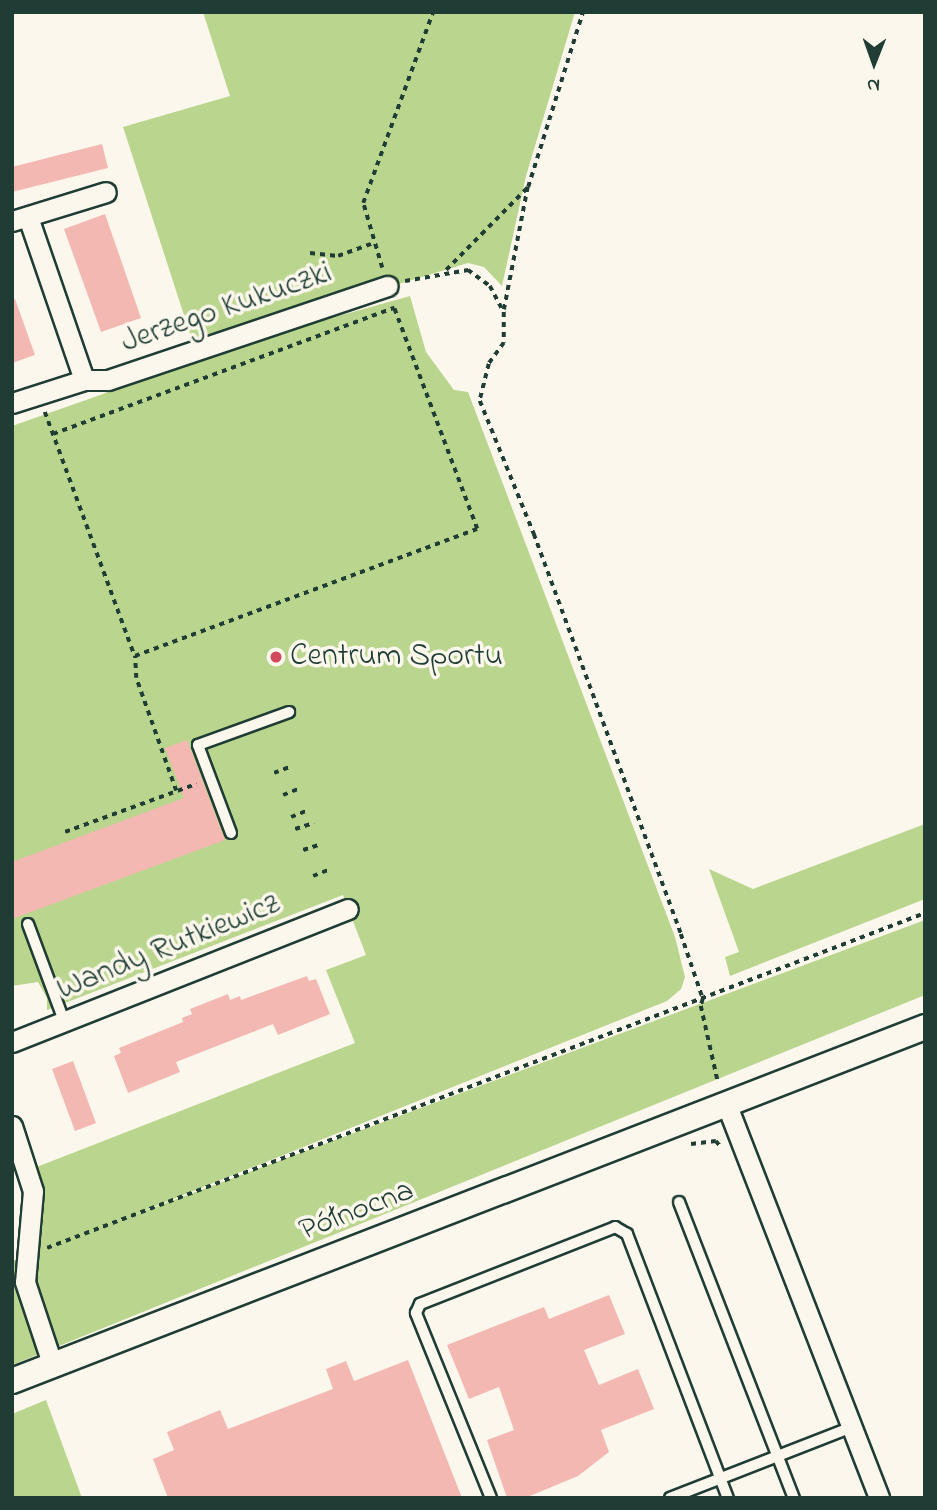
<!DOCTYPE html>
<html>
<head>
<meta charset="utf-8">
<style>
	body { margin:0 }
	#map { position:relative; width:937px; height:1510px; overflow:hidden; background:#fbf7ec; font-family:"Indie Flower",sans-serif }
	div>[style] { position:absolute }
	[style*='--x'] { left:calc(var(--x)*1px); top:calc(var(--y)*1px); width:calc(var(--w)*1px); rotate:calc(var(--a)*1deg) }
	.green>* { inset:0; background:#bad58d }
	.building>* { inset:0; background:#f4b8b3 }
	.path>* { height:3.5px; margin-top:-1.75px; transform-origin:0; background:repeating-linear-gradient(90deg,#1f3d34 0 5px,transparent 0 10px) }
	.roads { filter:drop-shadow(2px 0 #1f3d34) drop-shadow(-2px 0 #1f3d34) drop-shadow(0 2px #1f3d34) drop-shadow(0 -2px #1f3d34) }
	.service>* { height:10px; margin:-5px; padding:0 5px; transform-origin:5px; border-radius:5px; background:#fbf7ec }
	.minor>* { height:19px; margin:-9.5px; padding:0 9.5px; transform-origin:9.5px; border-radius:9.5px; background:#fbf7ec }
	.tertiary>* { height:24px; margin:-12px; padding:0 12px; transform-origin:12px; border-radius:12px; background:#fbf7ec }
	.dots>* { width:19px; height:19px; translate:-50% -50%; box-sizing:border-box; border:4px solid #fbf7ec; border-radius:50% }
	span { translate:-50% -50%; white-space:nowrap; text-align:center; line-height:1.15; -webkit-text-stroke:7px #fbf7ec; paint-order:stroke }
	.street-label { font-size:32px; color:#1f3d34 }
	.poi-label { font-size:32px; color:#1f3d34 }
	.left { translate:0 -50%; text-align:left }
	.frame { position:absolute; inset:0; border:14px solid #1f3d34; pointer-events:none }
	.north { position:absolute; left:839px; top:28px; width:70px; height:70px; -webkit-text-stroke:5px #fbf7ec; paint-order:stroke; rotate:181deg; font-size:19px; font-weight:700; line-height:28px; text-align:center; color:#1f3d34 }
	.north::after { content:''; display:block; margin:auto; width:24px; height:32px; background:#1f3d34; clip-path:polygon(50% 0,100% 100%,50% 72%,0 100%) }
</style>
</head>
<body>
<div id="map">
	<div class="green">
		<i style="clip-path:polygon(203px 12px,575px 12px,526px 176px,502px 286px,484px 267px,468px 263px,194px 346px,123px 127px,230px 96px)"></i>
		<i style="clip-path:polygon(410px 296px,426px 352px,454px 390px,468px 392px,675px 937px,685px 977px,681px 989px,667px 1001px,131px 1216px,925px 920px,925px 995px,12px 1365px,12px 1261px,29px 1255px,29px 1170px,355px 1043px,326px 970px,366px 955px,343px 895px,47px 1010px,47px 998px,38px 982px,12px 986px,12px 426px,271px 335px)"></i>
		<i style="clip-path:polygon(925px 824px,925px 899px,730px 976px,725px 957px,739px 952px,709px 869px,753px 889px)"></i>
		<i style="clip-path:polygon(46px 1400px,82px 1498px,12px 1498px,12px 1414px)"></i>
	</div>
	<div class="building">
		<i style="clip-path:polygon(102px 144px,108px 168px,12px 192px,12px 167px)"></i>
		<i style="clip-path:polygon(105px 214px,141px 318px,101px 332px,64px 229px)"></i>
		<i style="clip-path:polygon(15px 299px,35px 355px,12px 363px,12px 300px)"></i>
		<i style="clip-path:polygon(187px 740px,225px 840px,12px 919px,12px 862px,184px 798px,165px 748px)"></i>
		<i style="clip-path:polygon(307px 976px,309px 981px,316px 979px,330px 1014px,278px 1035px,273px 1024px,176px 1062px,180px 1072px,128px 1093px,114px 1056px,121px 1053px,119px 1048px,183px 1022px,182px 1018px,192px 1014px,190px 1009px,228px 994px,230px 1000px,240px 996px,241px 1000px)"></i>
		<i style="clip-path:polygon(73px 1061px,96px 1123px,75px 1131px,52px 1069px)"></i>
		<i style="clip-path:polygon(609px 1295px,625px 1334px,584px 1350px,599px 1385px,638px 1369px,654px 1409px,601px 1430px,609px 1452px,578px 1476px,525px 1498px,507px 1498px,487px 1440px,514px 1430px,499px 1387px,469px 1399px,447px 1345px,544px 1307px,549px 1319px)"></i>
		<i style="clip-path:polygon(408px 1360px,462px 1498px,168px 1498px,153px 1459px,174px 1450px,167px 1432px,220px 1410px,228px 1429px,333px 1389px,326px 1369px,346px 1361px,354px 1381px)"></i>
	</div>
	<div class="path">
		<i style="--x:528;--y:187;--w:183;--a:-72.6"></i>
		<i style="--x:310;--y:253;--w:28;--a:6"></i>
		<i style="--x:338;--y:256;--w:38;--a:-20"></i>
		<i style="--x:382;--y:268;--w:68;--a:-106.3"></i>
		<i style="--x:363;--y:203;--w:203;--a:-69.9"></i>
		<i style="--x:446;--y:270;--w:117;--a:-45.3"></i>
		<i style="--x:528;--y:187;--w:125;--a:101"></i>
		<i style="--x:405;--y:281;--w:64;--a:-9.9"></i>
		<i style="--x:468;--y:270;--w:27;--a:36"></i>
		<i style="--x:490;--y:286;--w:30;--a:62"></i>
		<i style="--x:504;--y:312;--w:31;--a:90"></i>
		<i style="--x:504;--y:343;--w:26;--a:126"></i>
		<i style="--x:489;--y:364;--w:38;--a:104"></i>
		<i style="--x:480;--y:401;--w:144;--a:67.9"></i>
		<i style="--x:534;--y:534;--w:426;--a:69.8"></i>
		<i style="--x:681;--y:934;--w:69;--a:71.3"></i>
		<i style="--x:703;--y:999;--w:7;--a:106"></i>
		<i style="--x:701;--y:1006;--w:78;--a:77.4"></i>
		<i style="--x:45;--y:412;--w:260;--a:69.8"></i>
		<i style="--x:53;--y:434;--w:364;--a:-20.3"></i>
		<i style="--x:274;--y:773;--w:19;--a:-21"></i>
		<i style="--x:176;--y:791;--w:120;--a:-109.5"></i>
		<i style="--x:136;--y:678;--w:22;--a:-93"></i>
		<i style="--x:135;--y:656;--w:365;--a:-20.4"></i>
		<i style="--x:477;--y:529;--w:239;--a:-110.6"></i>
		<i style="--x:283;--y:795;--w:18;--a:-22"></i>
		<i style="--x:291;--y:817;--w:18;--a:-22"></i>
		<i style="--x:295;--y:829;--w:20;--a:-18"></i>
		<i style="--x:65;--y:832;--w:140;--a:-20.1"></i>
		<i style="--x:303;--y:850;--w:19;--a:-18"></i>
		<i style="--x:313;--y:876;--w:18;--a:-22"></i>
		<i style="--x:691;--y:1144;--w:25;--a:-7"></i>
		<i style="--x:716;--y:1141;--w:6;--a:51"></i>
		<i style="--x:47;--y:1248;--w:940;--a:-20.88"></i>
	</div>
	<div class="roads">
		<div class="service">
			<i style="--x:231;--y:833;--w:94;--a:-110.6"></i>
			<i style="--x:198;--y:745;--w:97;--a:-19.9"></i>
			<i style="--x:28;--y:924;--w:103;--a:69.6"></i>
			<i style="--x:679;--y:1202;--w:318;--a:68.8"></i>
			<i style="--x:491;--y:1498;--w:200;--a:-112.1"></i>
			<i style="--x:416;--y:1313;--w:10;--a:-66"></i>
			<i style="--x:420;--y:1304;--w:210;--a:-21.5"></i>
			<i style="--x:615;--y:1227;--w:14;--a:30"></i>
			<i style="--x:627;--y:1234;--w:283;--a:69.1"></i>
			<i style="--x:670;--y:1498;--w:195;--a:-21.3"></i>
		</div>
		<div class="minor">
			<i style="--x:28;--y:217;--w:172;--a:71"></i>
			<i style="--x:12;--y:221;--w:98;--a:-17.1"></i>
			<i style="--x:12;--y:403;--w:76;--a:-17.7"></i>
			<i style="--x:84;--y:380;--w:24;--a:0"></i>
			<i style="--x:108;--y:380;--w:295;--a:-18.6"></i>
			<i style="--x:12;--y:1042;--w:361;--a:-21.6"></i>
			<i style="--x:726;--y:1103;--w:424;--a:68.8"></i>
			<i style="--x:12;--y:1126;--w:68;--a:72.1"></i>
			<i style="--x:33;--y:1191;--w:91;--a:95"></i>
			<i style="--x:25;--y:1282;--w:89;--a:71.6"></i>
		</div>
		<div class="tertiary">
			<i style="--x:12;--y:1381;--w:979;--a:-21.19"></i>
		</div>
	</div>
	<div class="dots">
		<i style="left:276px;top:657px;background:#d1495b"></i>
	</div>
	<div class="street-label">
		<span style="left:227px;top:309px;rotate:-19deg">Jerzego Kukuczki</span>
		<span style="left:169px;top:948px;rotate:-22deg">Wandy Rutkiewicz</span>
		<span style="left:357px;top:1212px;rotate:-21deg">Północna</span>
	</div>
	<div class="poi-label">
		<span class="left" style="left:290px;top:657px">Centrum Sportu</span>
	</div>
	<div class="frame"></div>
	<div class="north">N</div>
</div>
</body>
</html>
